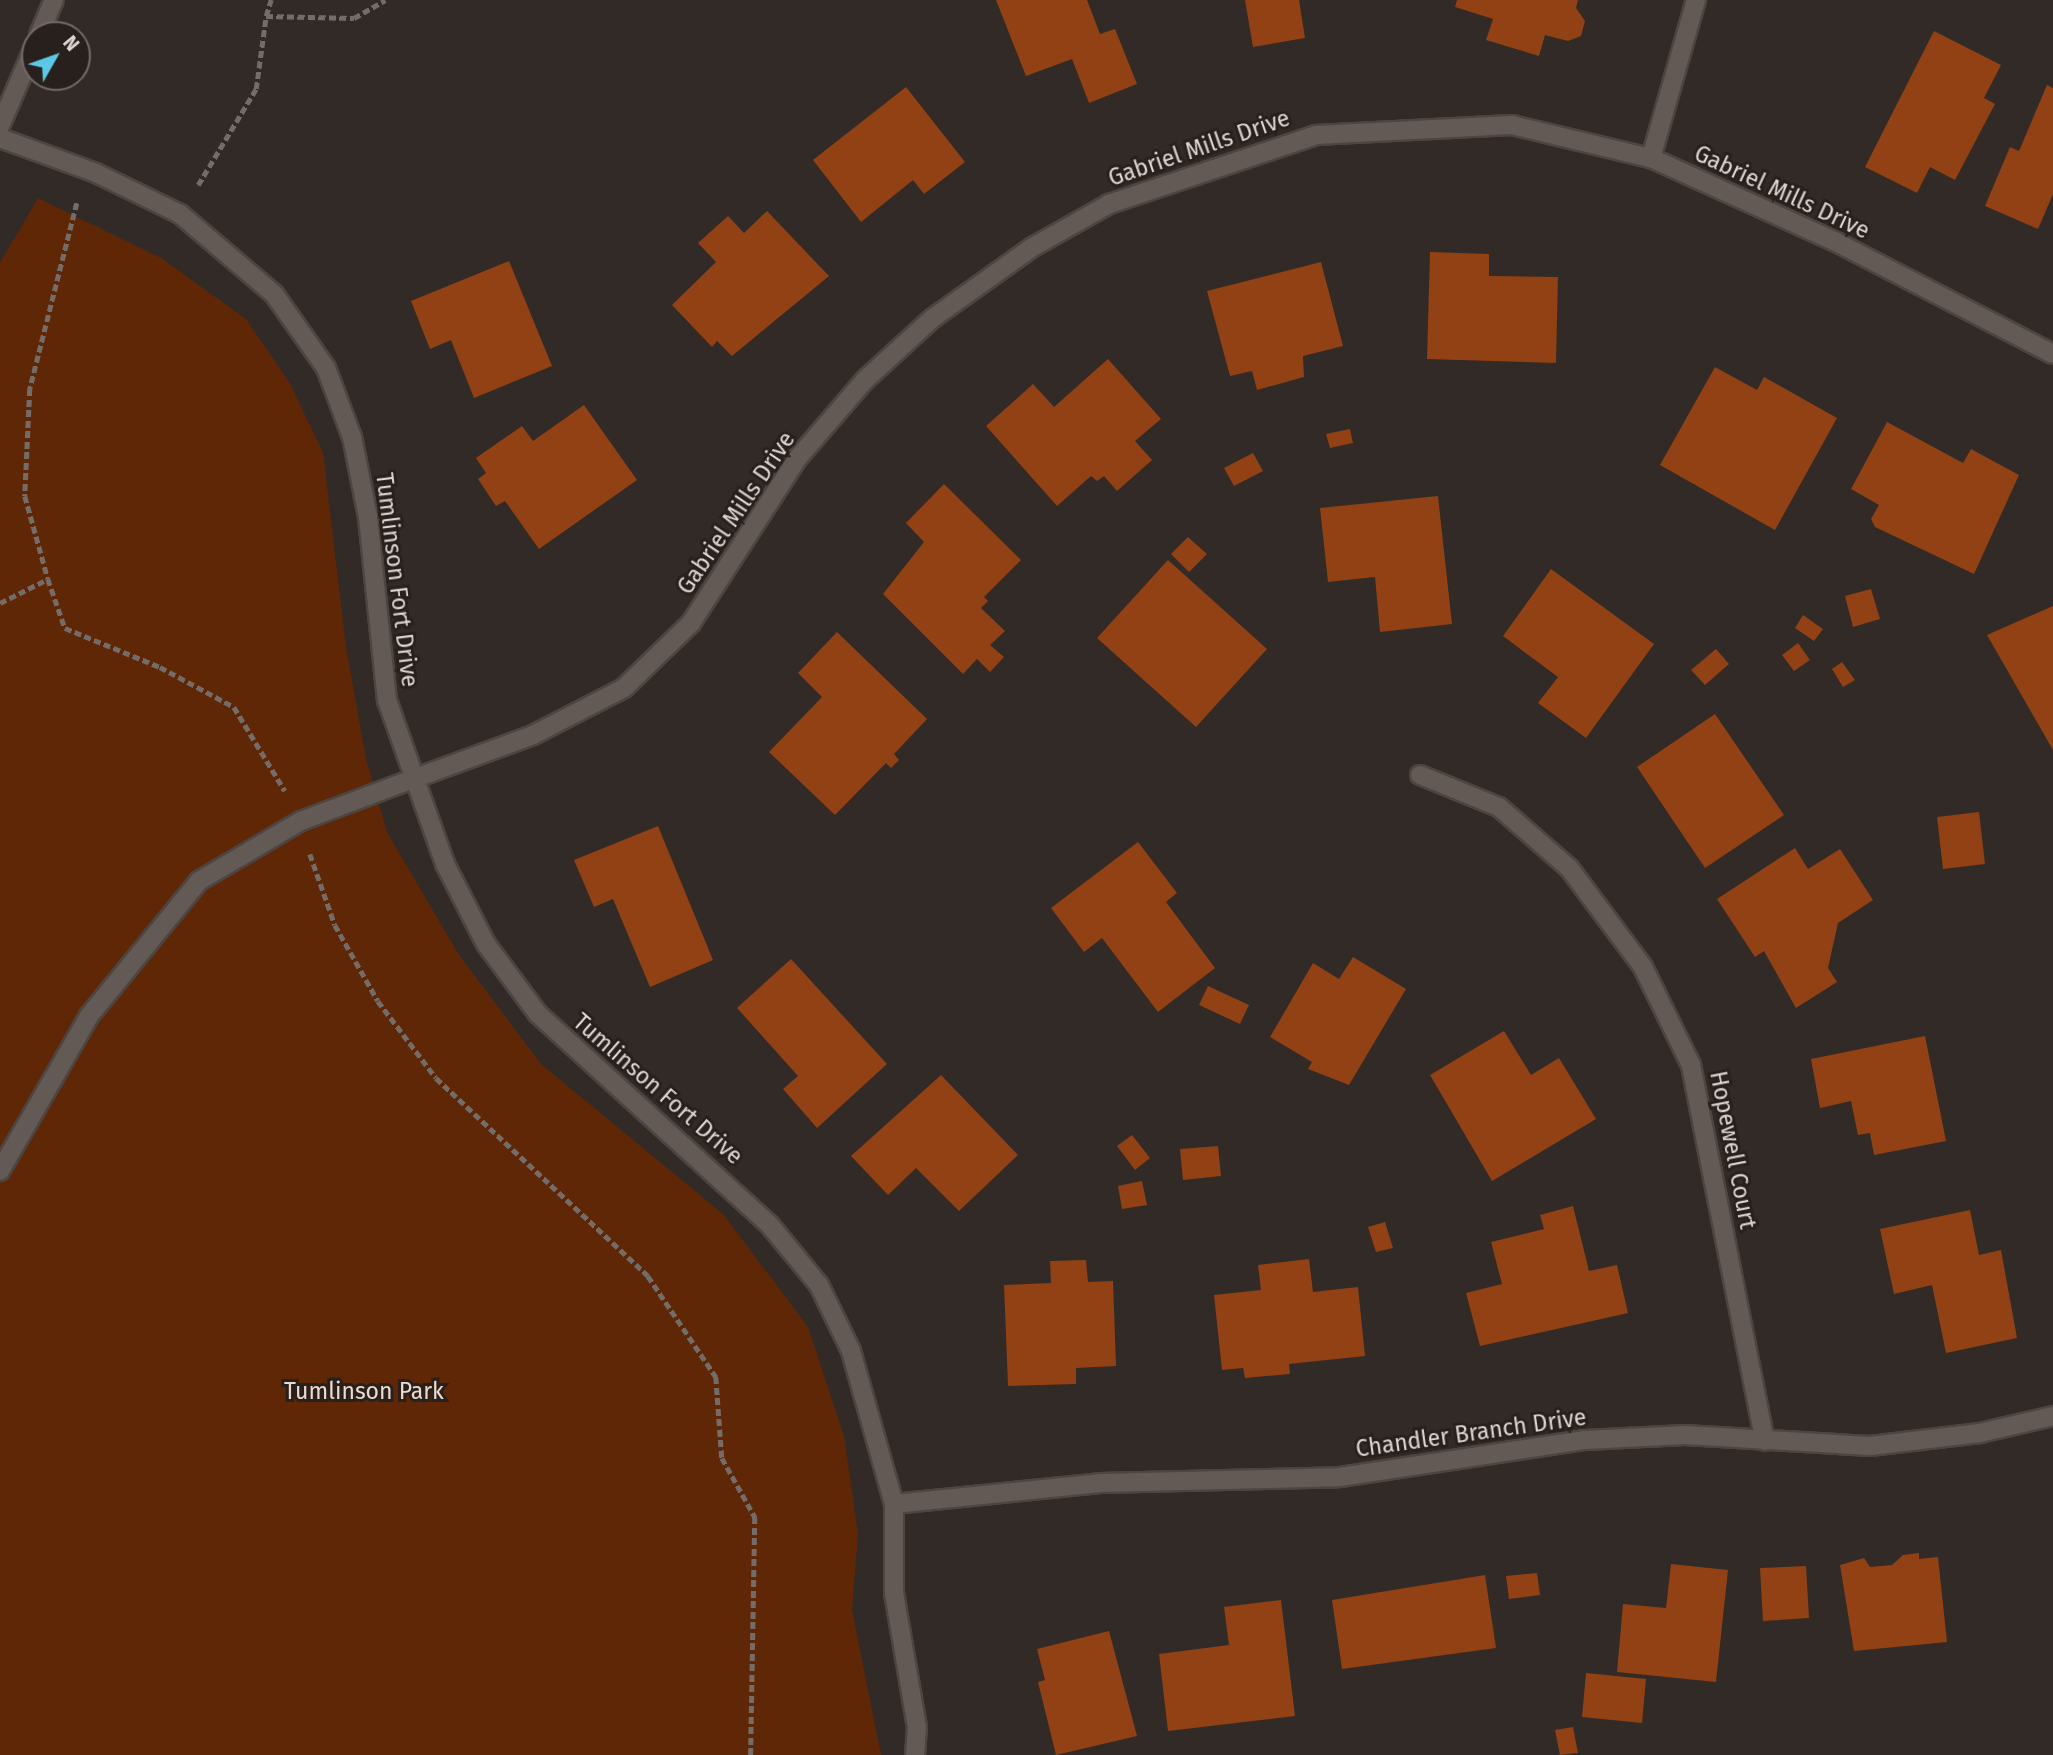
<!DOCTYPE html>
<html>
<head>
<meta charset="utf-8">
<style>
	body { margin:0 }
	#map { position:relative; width:2053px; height:1755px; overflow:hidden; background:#322a26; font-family:"Fira Sans",sans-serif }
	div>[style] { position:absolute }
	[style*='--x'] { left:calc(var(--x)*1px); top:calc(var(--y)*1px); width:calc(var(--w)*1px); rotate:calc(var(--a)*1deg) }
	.green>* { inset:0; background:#5f2706 }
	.building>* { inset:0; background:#914113 }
	.path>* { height:4.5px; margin-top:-2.25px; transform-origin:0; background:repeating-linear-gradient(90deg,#736c68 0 7px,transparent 0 10.5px) }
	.roads { filter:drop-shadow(2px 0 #4d4541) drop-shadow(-2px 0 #4d4541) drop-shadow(0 2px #4d4541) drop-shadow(0 -2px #4d4541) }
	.lane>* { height:18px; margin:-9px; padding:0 9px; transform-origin:9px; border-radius:9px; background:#645a55 }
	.street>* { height:18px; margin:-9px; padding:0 9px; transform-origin:9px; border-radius:9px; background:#645a55 }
	.secondary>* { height:18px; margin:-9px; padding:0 9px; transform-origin:9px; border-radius:9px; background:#645a55 }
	span { translate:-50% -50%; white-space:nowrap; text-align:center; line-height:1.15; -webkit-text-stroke:6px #28201c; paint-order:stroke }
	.street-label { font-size:23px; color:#ddd7d4 }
	.park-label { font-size:23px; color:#efd8cd }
	.north { position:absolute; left:21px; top:21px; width:70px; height:70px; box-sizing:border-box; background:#28201c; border:2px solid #706966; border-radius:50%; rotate:50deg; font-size:19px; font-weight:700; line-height:28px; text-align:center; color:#ddd7d4 }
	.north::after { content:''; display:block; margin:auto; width:24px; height:32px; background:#5ac8e6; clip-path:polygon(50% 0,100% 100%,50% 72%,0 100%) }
</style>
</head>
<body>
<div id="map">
	<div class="green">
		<i style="clip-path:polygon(38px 198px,161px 258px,246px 319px,289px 382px,323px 452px,346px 647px,366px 759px,387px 832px,459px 955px,541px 1064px,723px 1214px,808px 1327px,844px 1436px,858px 1534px,852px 1610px,881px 1755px,0 1755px,0 263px)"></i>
	</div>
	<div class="building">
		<i style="clip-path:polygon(996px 0,1087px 0,1100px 34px,1115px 29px,1137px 84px,1089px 103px,1072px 59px,1026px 76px)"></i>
		<i style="clip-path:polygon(1245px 0,1299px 0,1305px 38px,1253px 47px)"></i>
		<i style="clip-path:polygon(1457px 0,1578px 0,1576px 8px,1585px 21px,1581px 36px,1568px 41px,1545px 35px,1539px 56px,1486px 40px,1493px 19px,1455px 7px)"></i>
		<i style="clip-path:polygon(1934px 31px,2001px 65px,1984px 98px,1995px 104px,1955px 180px,1930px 167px,1917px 193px,1865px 167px)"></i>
		<i style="clip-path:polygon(2047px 85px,2053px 88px,2053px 194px,2038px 229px,1985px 206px,2010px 147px,2019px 151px)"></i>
		<i style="clip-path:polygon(906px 87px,965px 162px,924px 194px,913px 180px,861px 222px,813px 160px)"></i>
		<i style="clip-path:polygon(767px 211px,829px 276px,732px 356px,717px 341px,712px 347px,672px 305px,716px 262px,698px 243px,728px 216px,744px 233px)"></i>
		<i style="clip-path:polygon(1430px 252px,1489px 254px,1489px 276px,1558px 277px,1556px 363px,1427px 359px)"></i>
		<i style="clip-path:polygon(509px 261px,552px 366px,474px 398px,451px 340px,430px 349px,411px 301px)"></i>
		<i style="clip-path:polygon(1321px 262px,1343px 346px,1303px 356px,1304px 377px,1257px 390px,1252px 371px,1230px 376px,1207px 291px)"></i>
		<i style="clip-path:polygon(1108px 359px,1161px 419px,1135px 441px,1152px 460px,1117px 491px,1104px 476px,1097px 481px,1091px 476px,1057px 506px,986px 426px,1033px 384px,1054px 407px)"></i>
		<i style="clip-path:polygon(1715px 367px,1757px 390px,1764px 377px,1837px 418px,1775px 530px,1660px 465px)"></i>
		<i style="clip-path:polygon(584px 405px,637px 480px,539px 549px,505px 501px,496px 506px,478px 479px,486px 473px,476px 458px,522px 426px,533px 441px)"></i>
		<i style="clip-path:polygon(1887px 422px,1963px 463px,1971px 449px,2019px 475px,1974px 574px,1875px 527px,1871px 519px,1879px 505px,1851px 489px)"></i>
		<i style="clip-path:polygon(1350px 429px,1353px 443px,1330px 448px,1326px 434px)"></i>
		<i style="clip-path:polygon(1253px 453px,1263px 471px,1234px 486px,1224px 468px)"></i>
		<i style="clip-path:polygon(944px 484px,1021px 560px,984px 597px,988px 601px,981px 608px,1005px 631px,990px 645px,1004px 657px,990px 672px,977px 659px,963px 674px,883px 594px,924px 542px,906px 523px)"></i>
		<i style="clip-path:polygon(1438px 496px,1452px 624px,1380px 632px,1375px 577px,1328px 582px,1320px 508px)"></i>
		<i style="clip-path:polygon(1188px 537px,1207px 554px,1189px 572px,1171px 554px)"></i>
		<i style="clip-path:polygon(1168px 560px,1267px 649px,1196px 727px,1097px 638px)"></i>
		<i style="clip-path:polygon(1551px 569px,1654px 644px,1586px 738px,1538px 703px,1558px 677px,1503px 636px)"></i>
		<i style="clip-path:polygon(1871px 589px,1880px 619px,1853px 627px,1845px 596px)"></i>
		<i style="clip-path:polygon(2053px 606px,2053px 750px,1987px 635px)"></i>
		<i style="clip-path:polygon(1803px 615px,1823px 629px,1814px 641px,1795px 628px)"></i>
		<i style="clip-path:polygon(837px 632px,927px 719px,894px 754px,899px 760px,891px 768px,886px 763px,835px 815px,769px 752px,822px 697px,798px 673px)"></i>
		<i style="clip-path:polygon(1798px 643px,1810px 660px,1794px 671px,1782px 655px)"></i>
		<i style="clip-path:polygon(1716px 649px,1729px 664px,1705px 685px,1691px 670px)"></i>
		<i style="clip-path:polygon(1842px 662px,1855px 680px,1843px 687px,1832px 669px)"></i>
		<i style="clip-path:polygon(1715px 714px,1784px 815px,1705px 868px,1637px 767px)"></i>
		<i style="clip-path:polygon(1979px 812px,1985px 864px,1943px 869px,1937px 817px)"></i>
		<i style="clip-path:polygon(658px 826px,713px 960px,650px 987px,613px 899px,594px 907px,574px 860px)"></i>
		<i style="clip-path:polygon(1138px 842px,1177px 893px,1166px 902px,1215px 968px,1158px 1012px,1102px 938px,1084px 952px,1051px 908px)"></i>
		<i style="clip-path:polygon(1795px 848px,1808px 869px,1840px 849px,1873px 900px,1838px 923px,1828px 968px,1837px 982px,1796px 1008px,1764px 951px,1755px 957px,1717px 899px)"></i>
		<i style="clip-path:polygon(1353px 957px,1406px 989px,1349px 1085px,1308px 1069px,1312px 1062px,1270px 1037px,1313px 963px,1339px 979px)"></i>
		<i style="clip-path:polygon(791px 959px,887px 1064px,817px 1128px,783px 1089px,798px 1076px,737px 1008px)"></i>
		<i style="clip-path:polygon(1208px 986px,1249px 1005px,1240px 1024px,1199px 1005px)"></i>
		<i style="clip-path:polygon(1504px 1031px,1531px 1075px,1559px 1058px,1596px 1119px,1492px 1181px,1430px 1075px)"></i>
		<i style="clip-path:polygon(1925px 1036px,1946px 1141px,1874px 1155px,1870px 1133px,1858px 1135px,1851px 1101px,1820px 1108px,1811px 1059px)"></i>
		<i style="clip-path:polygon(941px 1075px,1018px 1155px,959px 1211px,916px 1168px,888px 1195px,851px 1156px)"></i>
		<i style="clip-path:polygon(1132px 1135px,1150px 1158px,1135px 1170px,1117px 1146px)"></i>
		<i style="clip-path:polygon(1218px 1146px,1221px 1176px,1183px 1180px,1180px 1149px)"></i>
		<i style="clip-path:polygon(1142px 1181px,1147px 1205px,1122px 1209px,1118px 1186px)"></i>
		<i style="clip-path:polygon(1573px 1206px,1589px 1271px,1617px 1265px,1628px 1313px,1480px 1346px,1466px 1293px,1502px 1284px,1491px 1242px,1544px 1229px,1540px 1215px)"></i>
		<i style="clip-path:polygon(1970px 1210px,1979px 1255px,2001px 1250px,2017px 1338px,1946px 1353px,1932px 1285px,1894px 1294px,1880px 1229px)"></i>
		<i style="clip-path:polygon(1385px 1222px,1393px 1248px,1376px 1252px,1368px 1227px)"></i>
		<i style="clip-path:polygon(1309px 1259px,1313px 1292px,1358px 1287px,1365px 1356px,1289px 1364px,1290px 1374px,1245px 1378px,1243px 1368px,1222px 1370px,1214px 1295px,1261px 1290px,1258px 1265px)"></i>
		<i style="clip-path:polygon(1086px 1260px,1088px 1282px,1113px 1281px,1116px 1366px,1076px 1368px,1076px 1384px,1008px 1386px,1004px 1285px,1051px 1283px,1050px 1261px)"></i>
		<i style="clip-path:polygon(1919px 1553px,1919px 1559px,1938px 1557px,1947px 1642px,1854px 1651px,1840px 1565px,1864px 1558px,1870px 1567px,1892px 1565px,1903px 1555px)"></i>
		<i style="clip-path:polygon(1671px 1564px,1728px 1570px,1716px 1682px,1617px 1672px,1623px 1604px,1666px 1608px)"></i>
		<i style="clip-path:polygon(1806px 1566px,1809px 1618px,1763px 1621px,1760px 1568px)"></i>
		<i style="clip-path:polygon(1537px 1573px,1540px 1595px,1509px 1599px,1506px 1576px)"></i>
		<i style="clip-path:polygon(1485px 1575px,1496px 1648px,1342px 1669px,1332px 1600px)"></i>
		<i style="clip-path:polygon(1281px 1600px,1295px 1716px,1168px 1731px,1159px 1654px,1229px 1645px,1224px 1607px)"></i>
		<i style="clip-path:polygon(1109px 1631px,1137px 1736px,1056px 1755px,1038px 1682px,1045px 1680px,1037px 1649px)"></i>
		<i style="clip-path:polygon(1586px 1673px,1646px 1679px,1642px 1723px,1582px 1717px)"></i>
		<i style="clip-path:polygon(1573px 1727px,1578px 1753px,1560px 1755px,1555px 1730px)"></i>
	</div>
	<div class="path">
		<i style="--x:266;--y:16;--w:17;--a:-73"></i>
		<i style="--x:198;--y:185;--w:112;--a:-58.9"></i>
		<i style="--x:256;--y:89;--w:74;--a:-82.2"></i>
		<i style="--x:266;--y:16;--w:88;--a:1.3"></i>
		<i style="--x:354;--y:18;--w:36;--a:-30"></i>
		<i style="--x:77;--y:203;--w:192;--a:104.2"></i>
		<i style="--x:30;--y:389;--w:107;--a:92.7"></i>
		<i style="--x:25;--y:496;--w:86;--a:74.5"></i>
		<i style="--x:48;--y:579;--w:52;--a:70.9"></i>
		<i style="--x:65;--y:628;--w:103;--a:22.3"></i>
		<i style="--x:160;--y:667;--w:84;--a:28.4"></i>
		<i style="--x:234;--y:707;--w:98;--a:58.7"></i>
		<i style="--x:0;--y:603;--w:54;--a:-26.6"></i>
		<i style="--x:310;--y:854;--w:75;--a:70.6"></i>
		<i style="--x:335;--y:925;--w:87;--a:60.5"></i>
		<i style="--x:378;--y:1001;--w:96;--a:53"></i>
		<i style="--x:436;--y:1078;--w:290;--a:43"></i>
		<i style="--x:648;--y:1276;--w:122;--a:56"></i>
		<i style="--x:716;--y:1377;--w:81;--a:85.8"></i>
		<i style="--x:722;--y:1458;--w:68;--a:60.8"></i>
		<i style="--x:755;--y:1517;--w:238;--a:91"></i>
	</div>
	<div class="roads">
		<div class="lane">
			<i style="--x:0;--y:1171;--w:179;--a:-60.1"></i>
			<i style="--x:89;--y:1016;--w:174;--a:-50.8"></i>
			<i style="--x:199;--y:881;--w:118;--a:-30.5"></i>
			<i style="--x:301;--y:821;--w:120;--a:-20.6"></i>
		</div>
		<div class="street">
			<i style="--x:0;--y:138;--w:102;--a:20"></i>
			<i style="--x:96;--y:173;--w:93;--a:26"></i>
			<i style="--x:180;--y:214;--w:123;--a:40.4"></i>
			<i style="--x:274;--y:294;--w:90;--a:54.9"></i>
			<i style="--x:326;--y:368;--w:74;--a:69.4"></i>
			<i style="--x:352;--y:437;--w:82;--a:78.7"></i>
			<i style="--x:368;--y:517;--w:184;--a:84.1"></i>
			<i style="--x:387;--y:700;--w:174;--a:70.5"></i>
			<i style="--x:445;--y:864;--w:90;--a:62.9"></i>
			<i style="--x:486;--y:944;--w:87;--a:53.4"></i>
			<i style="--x:538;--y:1014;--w:312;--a:42.3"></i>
			<i style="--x:769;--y:1224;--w:79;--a:50.7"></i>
			<i style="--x:819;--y:1285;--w:73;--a:64.1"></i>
			<i style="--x:851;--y:1351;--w:159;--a:74.3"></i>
			<i style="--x:894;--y:1504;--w:89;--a:90"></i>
			<i style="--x:894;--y:1593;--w:136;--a:80.3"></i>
			<i style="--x:917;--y:1727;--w:28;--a:94"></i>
			<i style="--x:1651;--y:158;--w:164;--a:-74.1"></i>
			<i style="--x:1420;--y:775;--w:85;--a:22.1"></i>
			<i style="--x:1499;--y:807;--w:94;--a:41.1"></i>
			<i style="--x:1570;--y:869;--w:122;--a:53.3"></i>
			<i style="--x:1643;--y:967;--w:109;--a:63.9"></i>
			<i style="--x:1691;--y:1065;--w:383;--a:78.9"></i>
			<i style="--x:413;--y:779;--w:128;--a:-20.1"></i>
			<i style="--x:533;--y:735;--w:102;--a:-27.3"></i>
			<i style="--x:624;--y:688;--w:93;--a:-44.1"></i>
			<i style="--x:691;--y:623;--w:195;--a:-57.1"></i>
			<i style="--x:797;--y:459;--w:104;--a:-49.3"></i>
			<i style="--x:865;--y:380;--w:92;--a:-42.4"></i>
			<i style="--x:933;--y:318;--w:120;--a:-35.5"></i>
			<i style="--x:1031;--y:248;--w:90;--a:-29.4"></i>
			<i style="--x:1109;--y:204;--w:218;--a:-18.4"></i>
			<i style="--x:1316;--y:135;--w:196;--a:-2.9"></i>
			<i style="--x:1512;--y:125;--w:143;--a:13.4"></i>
			<i style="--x:1651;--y:158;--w:201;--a:24.4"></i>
			<i style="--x:1834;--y:241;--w:246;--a:27.3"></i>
			<i style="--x:894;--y:1504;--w:207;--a:-5.8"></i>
			<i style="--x:1100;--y:1483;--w:240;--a:-1.4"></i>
			<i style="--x:1340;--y:1477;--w:248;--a:-8.6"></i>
			<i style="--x:1585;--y:1440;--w:100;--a:-2.9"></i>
			<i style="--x:1685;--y:1435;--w:185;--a:3.4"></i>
			<i style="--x:1870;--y:1446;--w:111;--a:-6.7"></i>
			<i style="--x:1980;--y:1433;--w:75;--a:-13.1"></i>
		</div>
		<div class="secondary">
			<i style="--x:39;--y:35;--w:38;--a:-67"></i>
			<i style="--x:0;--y:126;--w:88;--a:-66.6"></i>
		</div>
	</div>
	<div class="street-label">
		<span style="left:1199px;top:148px;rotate:-19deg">Gabriel Mills Drive</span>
		<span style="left:1782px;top:192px;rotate:25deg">Gabriel Mills Drive</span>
		<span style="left:736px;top:513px;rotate:-56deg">Gabriel Mills Drive</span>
		<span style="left:397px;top:580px;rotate:83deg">Tumlinson Fort Drive</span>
		<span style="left:658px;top:1089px;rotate:41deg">Tumlinson Fort Drive</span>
		<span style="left:1733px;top:1150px;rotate:79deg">Hopewell Court</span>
		<span style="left:1471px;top:1433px;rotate:-8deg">Chandler Branch Drive</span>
	</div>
	<div class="park-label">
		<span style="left:364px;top:1391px">Tumlinson Park</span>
	</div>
	<div class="north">N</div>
</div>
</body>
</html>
